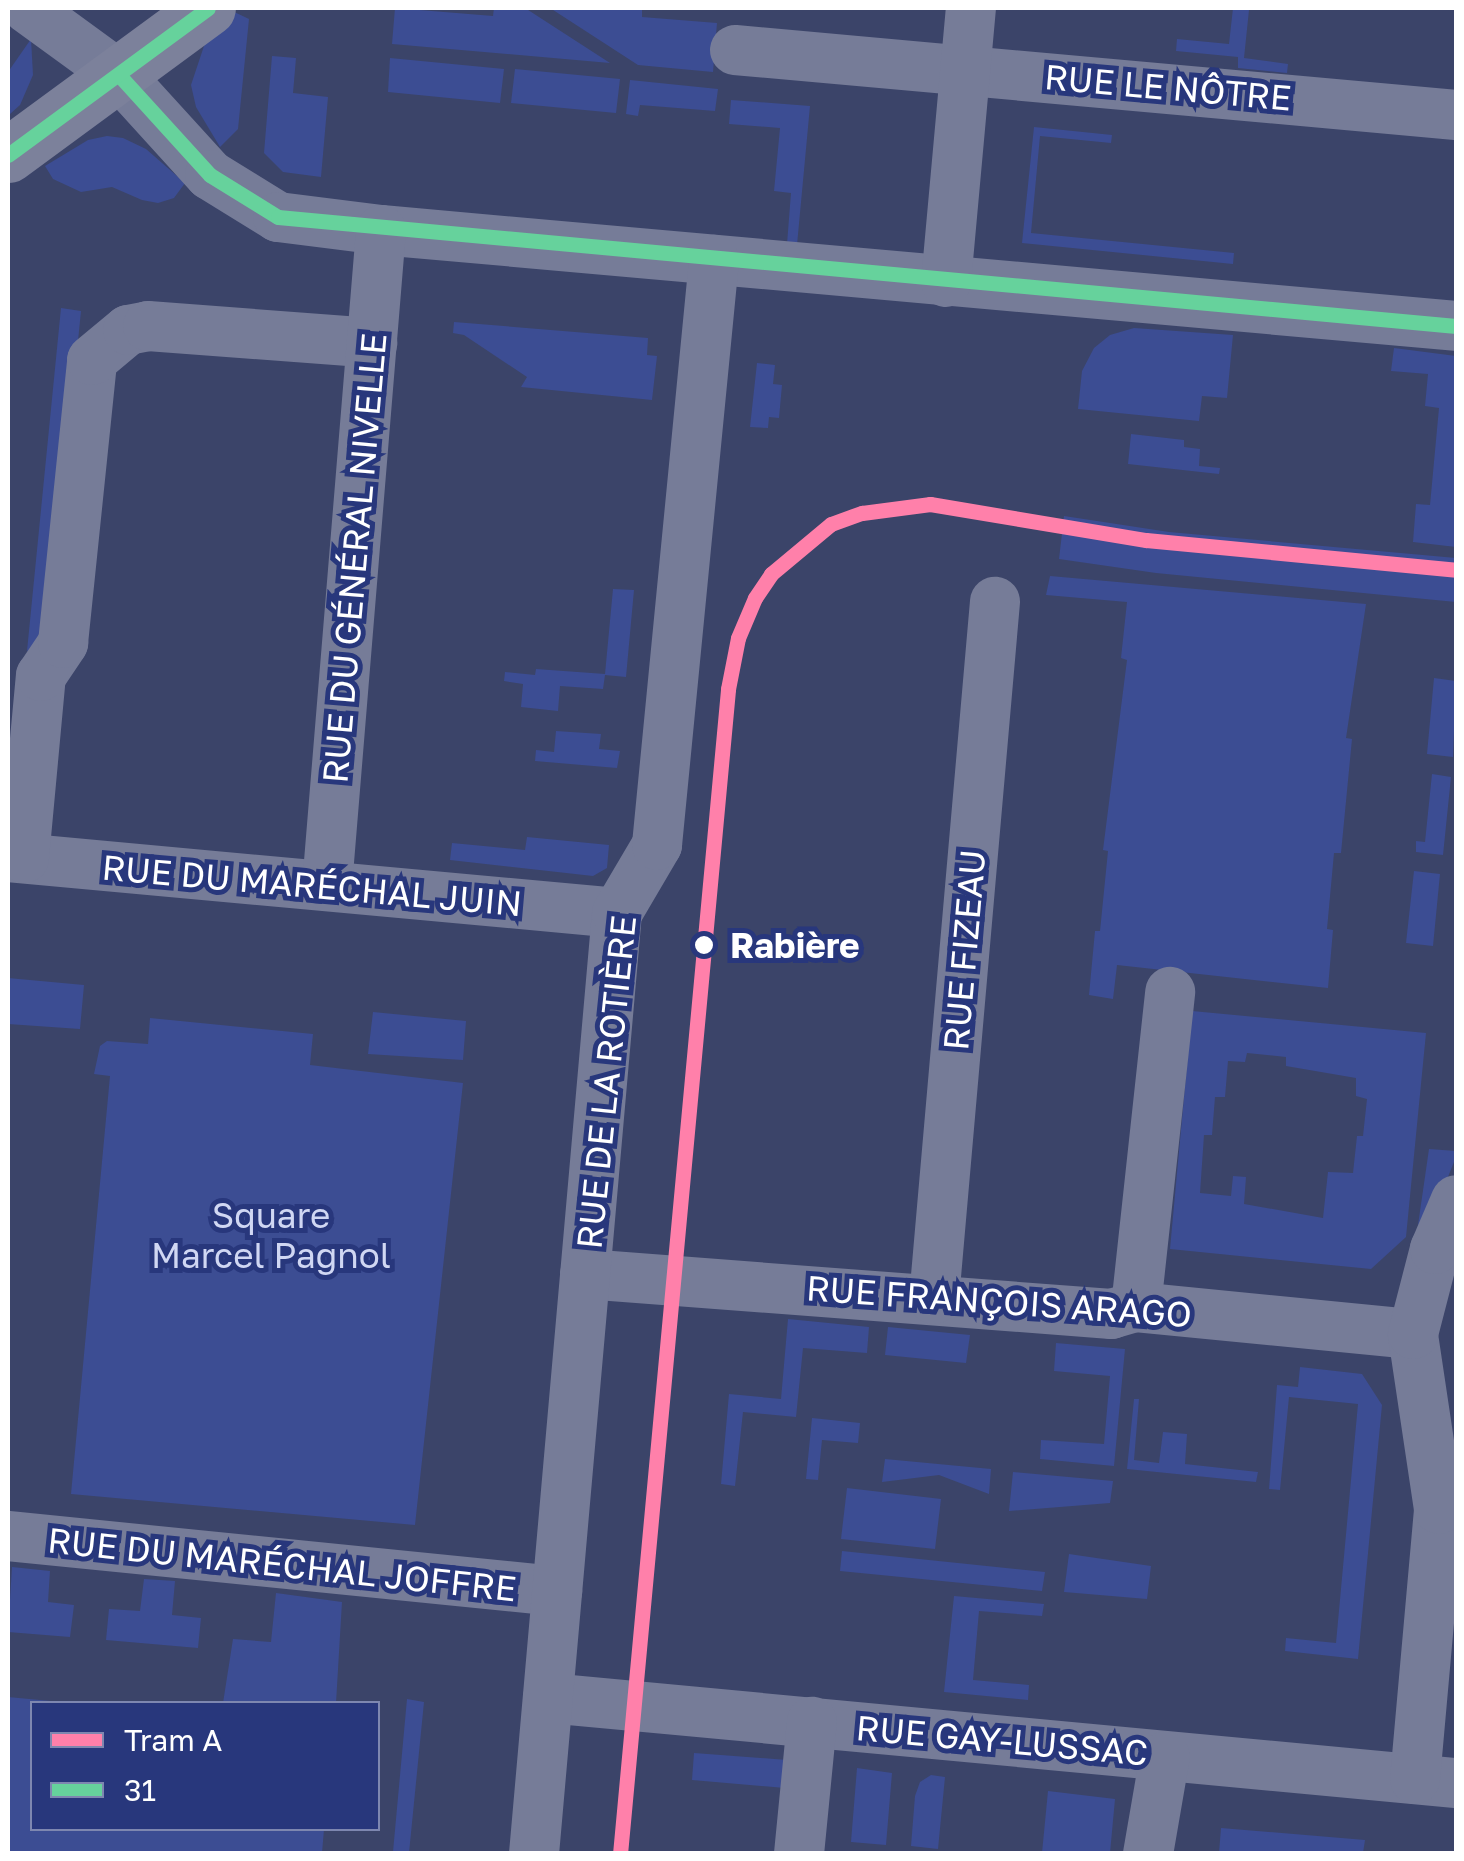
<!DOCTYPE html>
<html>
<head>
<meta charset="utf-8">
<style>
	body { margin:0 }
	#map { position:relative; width:1464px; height:1861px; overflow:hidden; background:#3b4469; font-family:"Golos Text",sans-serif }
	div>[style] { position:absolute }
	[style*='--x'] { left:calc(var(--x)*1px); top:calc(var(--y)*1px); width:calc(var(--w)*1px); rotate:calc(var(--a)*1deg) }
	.green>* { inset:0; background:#3c4d93 }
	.street>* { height:50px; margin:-25px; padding:0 25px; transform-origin:25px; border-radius:25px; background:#767c98 }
	.secondary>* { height:55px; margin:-27.5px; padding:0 27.5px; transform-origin:27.5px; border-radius:27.5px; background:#7c819b }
	.bus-1>* { height:15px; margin:-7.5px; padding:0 7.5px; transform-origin:7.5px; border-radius:7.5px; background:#66d29c }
	.tram-1>* { height:15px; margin:-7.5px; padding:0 7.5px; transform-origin:7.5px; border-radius:7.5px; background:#ff80aa }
	.dots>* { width:28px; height:28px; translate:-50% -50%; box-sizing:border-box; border:5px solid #28377c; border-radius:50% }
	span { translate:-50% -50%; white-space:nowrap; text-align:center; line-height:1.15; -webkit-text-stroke:10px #28377c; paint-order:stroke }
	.street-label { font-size:35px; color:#fff }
	.stop-label { font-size:35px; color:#fff; font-weight:700 }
	.left { translate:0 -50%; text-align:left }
	.park-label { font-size:35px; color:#d0d7f3 }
	.frame { position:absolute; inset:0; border:10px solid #fff; pointer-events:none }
	.legend { position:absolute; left:30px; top:1701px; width:350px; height:130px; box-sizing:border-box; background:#28377c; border:2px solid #7e87b0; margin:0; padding:12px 18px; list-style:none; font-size:30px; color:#fff }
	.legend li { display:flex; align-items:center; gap:20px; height:50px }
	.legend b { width:50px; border:2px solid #7e87b0 }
</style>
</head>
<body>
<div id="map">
	<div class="green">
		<i style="clip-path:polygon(395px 8px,493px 16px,494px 8px,525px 8px,610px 63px,392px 44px)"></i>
		<i style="clip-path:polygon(550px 8px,642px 8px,642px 17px,717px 23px,713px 72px,638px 65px)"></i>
		<i style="clip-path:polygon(1233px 8px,1249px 10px,1244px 58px,1288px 64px,1287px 73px,1238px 68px,1238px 57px,1176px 51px,1177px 39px,1229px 44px)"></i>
		<i style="clip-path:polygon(228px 9px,249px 19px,238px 129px,220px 147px,196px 107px,191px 85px,204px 46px)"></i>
		<i style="clip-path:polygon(31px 39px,33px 75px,20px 105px,10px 114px,8px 72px)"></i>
		<i style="clip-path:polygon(272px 56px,296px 58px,293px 93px,328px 97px,321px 177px,283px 172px,264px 153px)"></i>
		<i style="clip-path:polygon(390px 58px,504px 69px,500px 103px,388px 92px)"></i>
		<i style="clip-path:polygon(515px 69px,620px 79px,616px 113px,511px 103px)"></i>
		<i style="clip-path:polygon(630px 80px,718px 89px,715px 111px,640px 105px,638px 116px,626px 114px)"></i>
		<i style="clip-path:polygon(731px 100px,810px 106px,797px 245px,787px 244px,791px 193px,774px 191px,780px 128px,729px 124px)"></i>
		<i style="clip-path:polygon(1034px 127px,1112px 135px,1111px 143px,1040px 136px,1031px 233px,1234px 253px,1233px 264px,1022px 243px)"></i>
		<i style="clip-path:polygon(107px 136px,123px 138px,146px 149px,185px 183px,174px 198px,158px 203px,142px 200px,112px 187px,81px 192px,53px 179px,45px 166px,88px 140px)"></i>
		<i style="clip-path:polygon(61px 308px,81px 311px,48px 641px,27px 651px)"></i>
		<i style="clip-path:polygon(454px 322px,648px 338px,647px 355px,657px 356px,652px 400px,521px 387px,527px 377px,464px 335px,453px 333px)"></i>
		<i style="clip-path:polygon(1134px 328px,1233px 335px,1227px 398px,1202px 396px,1199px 421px,1078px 409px,1082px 371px,1094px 348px,1110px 335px)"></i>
		<i style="clip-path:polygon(1394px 348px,1456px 356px,1456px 547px,1413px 542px,1416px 504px,1430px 505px,1439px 408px,1425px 406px,1428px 374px,1391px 371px)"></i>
		<i style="clip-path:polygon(757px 363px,775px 365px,773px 384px,782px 385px,779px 418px,769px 417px,768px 428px,750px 427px)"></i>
		<i style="clip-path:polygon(1131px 434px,1184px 440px,1184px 447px,1200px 449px,1199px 466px,1220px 468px,1219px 474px,1128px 464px)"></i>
		<i style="clip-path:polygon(1064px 516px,1169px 532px,1456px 558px,1456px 602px,1156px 573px,1059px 559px)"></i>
		<i style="clip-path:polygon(1050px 576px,1366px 604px,1346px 738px,1352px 739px,1341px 853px,1334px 853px,1327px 929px,1333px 930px,1328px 988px,1117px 965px,1113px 999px,1089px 995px,1095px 931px,1100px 931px,1108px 851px,1103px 850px,1127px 660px,1121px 658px,1127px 602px,1046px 595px)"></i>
		<i style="clip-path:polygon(613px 589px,634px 590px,626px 677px,605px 675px,603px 689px,560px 686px,558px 711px,521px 707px,523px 684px,504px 681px,505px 672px,535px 675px,536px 669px,605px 674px)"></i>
		<i style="clip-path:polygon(1434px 678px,1456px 681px,1453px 757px,1427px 754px)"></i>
		<i style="clip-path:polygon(556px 731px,601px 734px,599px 749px,620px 751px,617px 768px,535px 761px,536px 750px,554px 752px)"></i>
		<i style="clip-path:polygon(1432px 774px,1451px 777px,1443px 855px,1416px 852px,1416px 841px,1425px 842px)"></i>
		<i style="clip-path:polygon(527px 837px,609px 845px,607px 868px,593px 876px,450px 860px,452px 843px,525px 850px)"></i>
		<i style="clip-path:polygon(1414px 871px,1440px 874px,1433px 946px,1406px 943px)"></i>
		<i style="clip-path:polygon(8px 978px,84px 985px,80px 1029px,8px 1024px)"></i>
		<i style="clip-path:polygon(evenodd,1192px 1011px,1426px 1033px,1406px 1237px,1371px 1269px,1170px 1249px,1192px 1011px,1247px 1053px,1286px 1057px,1286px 1066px,1356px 1078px,1356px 1096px,1367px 1099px,1363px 1136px,1357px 1136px,1353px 1173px,1328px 1172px,1323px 1218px,1244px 1204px,1246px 1177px,1233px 1176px,1231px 1196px,1200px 1193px,1204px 1135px,1212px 1135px,1215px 1097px,1225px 1097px,1228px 1061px,1245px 1062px,1247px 1053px)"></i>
		<i style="clip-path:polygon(373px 1012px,466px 1021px,463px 1060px,368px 1054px)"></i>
		<i style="clip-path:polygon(150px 1018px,313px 1034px,310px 1065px,463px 1083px,415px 1525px,71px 1494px,110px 1076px,94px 1074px,100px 1046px,107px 1041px,148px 1044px)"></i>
		<i style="clip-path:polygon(1429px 1149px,1456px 1151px,1456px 1157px,1425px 1234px,1417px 1232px)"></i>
		<i style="clip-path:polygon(788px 1319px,869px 1327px,867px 1353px,803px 1348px,796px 1417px,743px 1412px,735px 1486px,721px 1484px,729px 1394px,781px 1399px)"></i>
		<i style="clip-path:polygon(888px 1327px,970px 1335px,966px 1363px,885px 1355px)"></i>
		<i style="clip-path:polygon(1056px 1343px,1125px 1349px,1114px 1466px,1040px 1459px,1041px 1440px,1104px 1444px,1110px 1376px,1054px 1371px)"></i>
		<i style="clip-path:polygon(1300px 1367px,1362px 1374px,1382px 1405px,1358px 1659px,1285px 1651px,1286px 1638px,1336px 1643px,1358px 1404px,1289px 1397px,1280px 1490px,1269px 1489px,1277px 1385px,1298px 1387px)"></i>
		<i style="clip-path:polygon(1134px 1399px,1139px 1399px,1134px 1460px,1159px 1463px,1163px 1432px,1187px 1434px,1185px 1464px,1258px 1472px,1256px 1482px,1127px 1469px)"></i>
		<i style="clip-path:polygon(812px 1418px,860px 1423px,858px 1443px,822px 1440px,818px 1480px,806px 1479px)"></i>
		<i style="clip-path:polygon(885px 1459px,991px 1469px,989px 1494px,939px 1475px,882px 1482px)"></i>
		<i style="clip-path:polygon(1013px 1472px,1113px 1481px,1110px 1503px,1009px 1511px)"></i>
		<i style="clip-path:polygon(847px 1488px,941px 1499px,935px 1549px,841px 1539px)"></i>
		<i style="clip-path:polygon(842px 1551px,1045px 1572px,1042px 1591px,840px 1571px)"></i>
		<i style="clip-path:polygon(1069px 1554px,1151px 1566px,1147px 1599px,1064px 1592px)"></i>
		<i style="clip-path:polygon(12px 1567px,50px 1571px,48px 1602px,74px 1605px,70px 1637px,8px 1632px)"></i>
		<i style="clip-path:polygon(144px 1579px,175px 1581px,172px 1615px,201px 1618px,198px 1648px,106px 1640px,109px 1609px,140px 1611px)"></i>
		<i style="clip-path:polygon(276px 1593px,342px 1602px,336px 1703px,223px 1703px,233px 1639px,271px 1642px)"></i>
		<i style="clip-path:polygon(954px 1596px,1044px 1604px,1042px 1616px,979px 1611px,973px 1680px,1029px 1685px,1028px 1700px,944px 1692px)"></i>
		<i style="clip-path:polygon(8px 1697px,72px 1703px,32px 1704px,32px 1828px,324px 1829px,322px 1853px,8px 1853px)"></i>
		<i style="clip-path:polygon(407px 1699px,424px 1702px,409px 1853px,405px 1854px,393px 1852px)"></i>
		<i style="clip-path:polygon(694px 1753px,787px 1760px,785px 1788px,692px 1780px)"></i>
		<i style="clip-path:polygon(857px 1768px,892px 1773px,886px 1845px,851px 1842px)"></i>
		<i style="clip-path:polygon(931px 1775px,945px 1777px,938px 1849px,911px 1846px,915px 1796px,920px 1782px)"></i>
		<i style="clip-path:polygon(1048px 1791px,1115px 1799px,1110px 1853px,1042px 1853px)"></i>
		<i style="clip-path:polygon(1221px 1828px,1365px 1840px,1363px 1853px,1219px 1853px)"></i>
	</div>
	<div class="street">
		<i style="--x:27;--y:8;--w:114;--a:36.1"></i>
		<i style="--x:119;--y:75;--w:135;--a:47.7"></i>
		<i style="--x:210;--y:175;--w:80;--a:31.7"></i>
		<i style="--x:278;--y:217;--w:104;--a:7.2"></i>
		<i style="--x:381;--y:230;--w:1079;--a:5.1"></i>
		<i style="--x:735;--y:50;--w:724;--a:5.15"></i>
		<i style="--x:946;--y:282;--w:275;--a:-84.8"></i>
		<i style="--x:8;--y:857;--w:612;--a:5.25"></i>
		<i style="--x:24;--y:858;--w:183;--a:-84.7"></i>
		<i style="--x:41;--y:676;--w:40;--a:-56"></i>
		<i style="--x:63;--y:643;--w:284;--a:-84.1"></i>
		<i style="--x:92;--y:360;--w:47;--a:-39.8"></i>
		<i style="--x:128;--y:330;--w:20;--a:-11"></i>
		<i style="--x:148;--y:326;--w:225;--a:4.3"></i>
		<i style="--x:327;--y:886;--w:658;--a:-85.29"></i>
		<i style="--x:585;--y:1274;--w:528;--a:4.35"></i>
		<i style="--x:1111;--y:1314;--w:26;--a:-16"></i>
		<i style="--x:1136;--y:1307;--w:278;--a:5.6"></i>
		<i style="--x:934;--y:1299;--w:700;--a:-85"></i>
		<i style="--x:1136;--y:1307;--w:317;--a:-83.8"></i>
		<i style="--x:8;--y:1536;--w:552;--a:5.72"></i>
		<i style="--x:548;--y:1698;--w:912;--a:5.35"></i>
		<i style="--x:1415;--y:1779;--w:271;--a:-84.9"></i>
		<i style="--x:1439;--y:1509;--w:177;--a:-98.5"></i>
		<i style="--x:1413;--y:1334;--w:88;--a:-75.5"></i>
		<i style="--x:1435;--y:1249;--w:53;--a:-66.8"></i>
		<i style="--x:534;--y:1854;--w:945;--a:-84.96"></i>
		<i style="--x:617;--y:913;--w:79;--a:-59.5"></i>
		<i style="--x:657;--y:845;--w:588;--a:-84.43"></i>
		<i style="--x:799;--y:1854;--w:133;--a:-84.4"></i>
		<i style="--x:1148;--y:1854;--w:99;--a:-80.2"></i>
	</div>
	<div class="secondary">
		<i style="--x:8;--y:155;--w:248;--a:-36.3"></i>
	</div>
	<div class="bus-1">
		<i style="--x:119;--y:75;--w:135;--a:47.7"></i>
		<i style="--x:210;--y:175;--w:80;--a:31.7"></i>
		<i style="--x:278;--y:217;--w:1183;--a:5.29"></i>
		<i style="--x:8;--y:155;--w:248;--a:-36.3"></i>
	</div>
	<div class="tram-1">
		<i style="--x:620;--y:1854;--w:1170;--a:-84.7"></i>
		<i style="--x:728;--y:689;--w:52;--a:-78.9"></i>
		<i style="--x:738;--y:638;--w:43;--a:-67"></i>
		<i style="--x:755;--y:598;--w:29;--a:-56"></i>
		<i style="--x:771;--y:574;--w:78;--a:-39.8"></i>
		<i style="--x:831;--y:524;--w:33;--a:-20"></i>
		<i style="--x:862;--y:513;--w:69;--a:-7.5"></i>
		<i style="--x:930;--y:504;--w:219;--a:9.5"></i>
		<i style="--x:1146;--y:540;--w:311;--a:5.5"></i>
	</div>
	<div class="dots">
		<i style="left:704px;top:945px;background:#fff"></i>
	</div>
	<div class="street-label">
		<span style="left:1168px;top:87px;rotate:5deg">RUE LE NÔTRE</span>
		<span style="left:354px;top:558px;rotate:-85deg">RUE DU GÉNÉRAL NIVELLE</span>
		<span style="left:312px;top:885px;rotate:5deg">RUE DU MARÉCHAL JUIN</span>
		<span style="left:964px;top:950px;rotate:-85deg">RUE FIZEAU</span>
		<span style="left:606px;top:1082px;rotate:-84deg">RUE DE LA ROTIÈRE</span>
		<span style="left:999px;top:1301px;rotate:4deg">RUE FRANÇOIS ARAGO</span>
		<span style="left:282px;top:1564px;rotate:6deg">RUE DU MARÉCHAL JOFFRE</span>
		<span style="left:1002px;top:1740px;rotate:5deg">RUE GAY-LUSSAC</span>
	</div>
	<div class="stop-label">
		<span class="left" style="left:730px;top:945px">Rabière</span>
	</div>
	<div class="park-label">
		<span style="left:271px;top:1235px">Square<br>Marcel Pagnol</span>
	</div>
	<div class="frame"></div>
	<ul class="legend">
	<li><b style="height:12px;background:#ff80aa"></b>Tram A</li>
	<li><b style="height:12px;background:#66d29c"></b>31</li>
	</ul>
</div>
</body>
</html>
